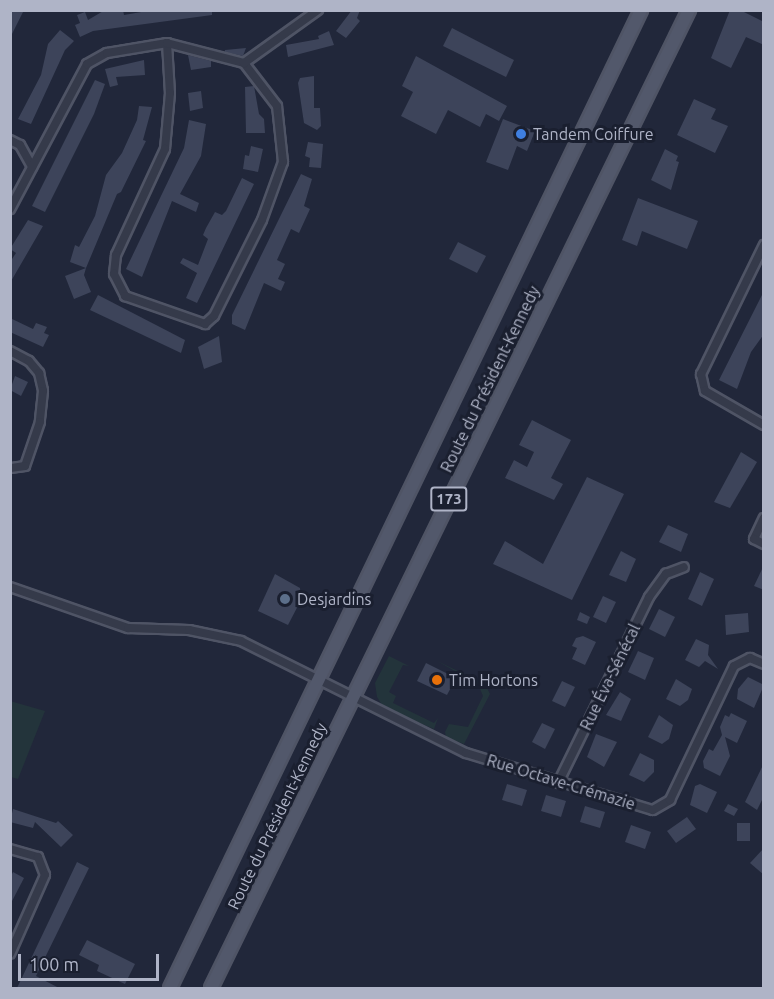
<!DOCTYPE html>
<html>
<head>
<meta charset="utf-8">
<style>
	body { margin:0 }
	#map { position:relative; width:774px; height:999px; overflow:hidden; background:#21273a; font-family:Ubuntu,sans-serif }
	div>[style] { position:absolute }
	[style*='--x'] { left:calc(var(--x)*1px); top:calc(var(--y)*1px); width:calc(var(--w)*1px); rotate:calc(var(--a)*1deg) }
	.green>* { inset:0; background:#23343b }
	.building>* { inset:0; background:#3d445a }
	.roads { filter:drop-shadow(2px 0 #4f5465) drop-shadow(-2px 0 #4f5465) drop-shadow(0 2px #4f5465) drop-shadow(0 -2px #4f5465) }
	.minor>* { height:8px; margin:-4px; padding:0 4px; transform-origin:4px; border-radius:4px; background:#353a4a }
	.primary>* { height:12px; margin:-6px; padding:0 6px; transform-origin:6px; border-radius:6px; background:#52586b }
	.dots>* { width:16px; height:16px; translate:-50% -50%; box-sizing:border-box; border:3px solid #1a1f2f; border-radius:50% }
	span { translate:-50% -50%; white-space:nowrap; text-align:center; line-height:1.15; -webkit-text-stroke:6px #1a1f2f; paint-order:stroke }
	.shield-label span { padding:2px 4px; background:#1a1f2f; border:2px solid; border-radius:4px; -webkit-text-stroke-width:0 }
	.shield-label { font-size:15px; color:#afb4c7; font-weight:700 }
	.poi-label { font-size:16px; color:#afb4c7 }
	.left { translate:0 -50%; text-align:left }
	.street-label { font-size:16px; color:#afb4c7 }
	.frame { position:absolute; inset:0; border:12px solid #afb4c7; pointer-events:none }
	.scale { position:absolute; left:18px; top:954px; width:141px; height:27px; box-sizing:border-box; border:3px solid #afb4c7; border-top:0; padding-left:8px; font-size:18px; line-height:21px; white-space:nowrap; color:#afb4c7; -webkit-text-stroke:4px #1a1f2f; paint-order:stroke }
</style>
</head>
<body>
<div id="map">
	<div class="green">
		<i style="clip-path:polygon(389px 656px,409px 666px,403px 665px,389px 692px,396px 696px,393px 703px,434px 723px,438px 718px,434px 729px,384px 708px,377px 697px,375px 683px)"></i>
		<i style="clip-path:polygon(437px 661px,485px 684px,490px 694px,464px 744px,446px 737px,445px 732px,449px 724px,468px 727px,483px 696px,478px 684px)"></i>
		<i style="clip-path:polygon(10px 701px,45px 711px,18px 779px,11px 777px)"></i>
	</div>
	<div class="building">
		<i style="clip-path:polygon(10px 10px,24px 10px,10px 38px)"></i>
		<i style="clip-path:polygon(105px 10px,123px 10px,124px 15px,153px 10px,212px 10px,212px 15px,93px 31px,80px 37px,75px 25px,80px 23px,77px 15px,85px 12px,88px 20px)"></i>
		<i style="clip-path:polygon(352px 10px,360px 10px,357px 18px,360px 21px,346px 38px,336px 31px)"></i>
		<i style="clip-path:polygon(730px 10px,740px 10px,764px 22px,764px 45px,746px 37px,731px 68px,711px 58px)"></i>
		<i style="clip-path:polygon(452px 28px,514px 60px,506px 77px,443px 46px)"></i>
		<i style="clip-path:polygon(60px 30px,74px 41px,65px 50px,31px 124px,18px 119px,41px 75px,48px 44px)"></i>
		<i style="clip-path:polygon(329px 31px,334px 45px,288px 57px,286px 45px,319px 39px,318px 36px)"></i>
		<i style="clip-path:polygon(246px 48px,243px 56px,225px 52px,225px 50px)"></i>
		<i style="clip-path:polygon(188px 55px,211px 61px,211px 67px,191px 70px)"></i>
		<i style="clip-path:polygon(416px 56px,507px 106px,499px 121px,486px 114px,480px 127px,448px 110px,436px 134px,401px 116px,413px 92px,402px 86px)"></i>
		<i style="clip-path:polygon(144px 60px,145px 75px,116px 77px,118px 85px,110px 87px,105px 69px)"></i>
		<i style="clip-path:polygon(314px 76px,314px 108px,320px 108px,321px 126px,317px 130px,304px 123px,298px 83px,300px 78px)"></i>
		<i style="clip-path:polygon(95px 80px,105px 84px,94px 114px,45px 212px,32px 206px)"></i>
		<i style="clip-path:polygon(254px 86px,259px 114px,264px 119px,265px 133px,246px 133px,245px 87px)"></i>
		<i style="clip-path:polygon(201px 91px,203px 108px,190px 111px,188px 93px)"></i>
		<i style="clip-path:polygon(694px 99px,716px 109px,711px 119px,728px 126px,715px 153px,677px 135px)"></i>
		<i style="clip-path:polygon(139px 106px,152px 107px,143px 140px,146px 141px,121px 192px,117px 194px,86px 268px,70px 262px,75px 245px,79px 247px,95px 216px,106px 175px,122px 153px,137px 120px)"></i>
		<i style="clip-path:polygon(503px 119px,535px 131px,527px 151px,517px 146px,508px 170px,486px 162px)"></i>
		<i style="clip-path:polygon(189px 120px,206px 124px,201px 156px,180px 194px,199px 203px,196px 212px,172px 201px,142px 277px,126px 269px,184px 148px)"></i>
		<i style="clip-path:polygon(308px 142px,323px 144px,321px 168px,309px 167px,310px 158px,305px 156px)"></i>
		<i style="clip-path:polygon(251px 146px,263px 149px,258px 172px,243px 169px,245px 155px,249px 156px)"></i>
		<i style="clip-path:polygon(665px 149px,678px 156px,676px 161px,679px 162px,671px 190px,651px 180px)"></i>
		<i style="clip-path:polygon(301px 174px,312px 179px,304px 206px,310px 209px,299px 233px,291px 229px,277px 260px,285px 264px,278px 279px,285px 282px,281px 291px,264px 283px,245px 330px,232px 324px,232px 315px)"></i>
		<i style="clip-path:polygon(242px 178px,254px 184px,197px 303px,186px 298px,197px 273px,180px 263px,183px 258px,198px 265px,208px 239px,203px 235px,206px 228px,215px 212px,222px 215px,226px 211px)"></i>
		<i style="clip-path:polygon(638px 198px,698px 221px,687px 249px,642px 231px,637px 246px,622px 240px)"></i>
		<i style="clip-path:polygon(28px 220px,43px 226px,10px 283px,10px 262px,16px 253px,10px 249px)"></i>
		<i style="clip-path:polygon(458px 242px,486px 256px,477px 273px,449px 259px)"></i>
		<i style="clip-path:polygon(86px 268px,84px 275px,91px 292px,74px 299px,65px 276px)"></i>
		<i style="clip-path:polygon(764px 291px,764px 334px,751px 352px,737px 389px,719px 380px)"></i>
		<i style="clip-path:polygon(98px 295px,185px 340px,181px 353px,90px 310px)"></i>
		<i style="clip-path:polygon(10px 318px,33px 329px,36px 323px,47px 327px,44px 333px,49px 335px,43px 347px,10px 332px)"></i>
		<i style="clip-path:polygon(219px 336px,222px 362px,204px 369px,198px 347px)"></i>
		<i style="clip-path:polygon(15px 376px,28px 382px,21px 396px,10px 390px)"></i>
		<i style="clip-path:polygon(532px 420px,571px 440px,551px 478px,563px 484px,554px 500px,505px 478px,514px 460px,527px 467px,534px 452px,519px 445px)"></i>
		<i style="clip-path:polygon(741px 452px,757px 462px,730px 508px,714px 502px)"></i>
		<i style="clip-path:polygon(587px 477px,624px 494px,572px 600px,493px 564px,505px 541px,543px 564px)"></i>
		<i style="clip-path:polygon(668px 525px,688px 534px,681px 552px,659px 542px)"></i>
		<i style="clip-path:polygon(621px 551px,636px 559px,626px 582px,609px 575px)"></i>
		<i style="clip-path:polygon(764px 565px,764px 590px,754px 586px)"></i>
		<i style="clip-path:polygon(700px 572px,714px 579px,702px 606px,688px 599px)"></i>
		<i style="clip-path:polygon(275px 574px,300px 588px,301px 600px,288px 625px,258px 611px)"></i>
		<i style="clip-path:polygon(603px 596px,616px 602px,606px 623px,593px 617px)"></i>
		<i style="clip-path:polygon(659px 609px,675px 617px,665px 637px,649px 629px)"></i>
		<i style="clip-path:polygon(580px 612px,590px 617px,587px 624px,577px 620px)"></i>
		<i style="clip-path:polygon(748px 613px,749px 632px,726px 635px,725px 615px)"></i>
		<i style="clip-path:polygon(583px 636px,596px 642px,585px 665px,572px 659px,577px 648px,572px 646px,576px 638px)"></i>
		<i style="clip-path:polygon(696px 639px,709px 645px,708px 655px,718px 669px,705px 661px,699px 667px,685px 660px)"></i>
		<i style="clip-path:polygon(638px 651px,654px 658px,645px 680px,628px 672px)"></i>
		<i style="clip-path:polygon(426px 663px,456px 678px,447px 695px,417px 681px)"></i>
		<i style="clip-path:polygon(748px 677px,764px 685px,754px 708px,737px 699px,738px 689px)"></i>
		<i style="clip-path:polygon(676px 679px,692px 689px,688px 700px,680px 706px,666px 699px)"></i>
		<i style="clip-path:polygon(562px 681px,575px 687px,565px 707px,552px 701px)"></i>
		<i style="clip-path:polygon(620px 692px,631px 699px,621px 721px,606px 715px)"></i>
		<i style="clip-path:polygon(731px 713px,747px 721px,737px 743px,725px 737px,730px 756px,720px 776px,704px 768px,703px 761px,709px 749px,713px 751px,722px 735px,720px 727px,725px 715px,729px 717px)"></i>
		<i style="clip-path:polygon(659px 715px,673px 725px,669px 739px,662px 744px,648px 737px)"></i>
		<i style="clip-path:polygon(542px 723px,555px 729px,545px 749px,532px 742px)"></i>
		<i style="clip-path:polygon(596px 734px,617px 742px,604px 767px,587px 757px)"></i>
		<i style="clip-path:polygon(640px 753px,654px 760px,654px 772px,644px 782px,629px 775px)"></i>
		<i style="clip-path:polygon(764px 763px,764px 796px,757px 810px,745px 802px)"></i>
		<i style="clip-path:polygon(507px 784px,527px 790px,522px 806px,502px 800px)"></i>
		<i style="clip-path:polygon(700px 784px,717px 792px,707px 813px,690px 805px,695px 786px)"></i>
		<i style="clip-path:polygon(546px 795px,566px 801px,561px 817px,541px 811px)"></i>
		<i style="clip-path:polygon(728px 804px,738px 809px,734px 816px,724px 811px)"></i>
		<i style="clip-path:polygon(585px 806px,605px 812px,600px 828px,580px 822px)"></i>
		<i style="clip-path:polygon(13px 809px,56px 823px,58px 821px,73px 835px,61px 847px,35px 822px,33px 828px,10px 822px)"></i>
		<i style="clip-path:polygon(687px 817px,696px 829px,676px 843px,667px 831px)"></i>
		<i style="clip-path:polygon(737px 823px,750px 823px,750px 841px,737px 841px)"></i>
		<i style="clip-path:polygon(631px 825px,651px 832px,645px 849px,625px 842px)"></i>
		<i style="clip-path:polygon(764px 848px,764px 875px,750px 863px)"></i>
		<i style="clip-path:polygon(77px 862px,89px 868px,36px 976px,59px 988px,17px 988px)"></i>
		<i style="clip-path:polygon(13px 872px,24px 878px,10px 905px,10px 878px)"></i>
		<i style="clip-path:polygon(87px 940px,135px 964px,125px 984px,97px 971px,99px 965px,79px 955px)"></i>
	</div>
	<div class="roads">
		<div class="minor">
			<i style="--x:167;--y:43;--w:50;--a:86.6"></i>
			<i style="--x:170;--y:93;--w:56;--a:95.1"></i>
			<i style="--x:165;--y:149;--w:117;--a:114.8"></i>
			<i style="--x:116;--y:255;--w:19;--a:96"></i>
			<i style="--x:114;--y:274;--w:25;--a:63"></i>
			<i style="--x:125;--y:296;--w:85;--a:19.3"></i>
			<i style="--x:205;--y:324;--w:12;--a:-42"></i>
			<i style="--x:214;--y:316;--w:107;--a:-63.4"></i>
			<i style="--x:262;--y:220;--w:62;--a:-70.1"></i>
			<i style="--x:283;--y:162;--w:56;--a:-96.1"></i>
			<i style="--x:277;--y:106;--w:54;--a:-127.5"></i>
			<i style="--x:10;--y:140;--w:11;--a:27"></i>
			<i style="--x:20;--y:145;--w:25;--a:61"></i>
			<i style="--x:10;--y:209;--w:164;--a:-62"></i>
			<i style="--x:87;--y:64;--w:23;--a:-29"></i>
			<i style="--x:107;--y:53;--w:61;--a:-9.5"></i>
			<i style="--x:167;--y:43;--w:80;--a:14.6"></i>
			<i style="--x:244;--y:63;--w:91;--a:-35.6"></i>
			<i style="--x:764;--y:245;--w:144;--a:116"></i>
			<i style="--x:701;--y:374;--w:17;--a:77"></i>
			<i style="--x:705;--y:391;--w:68;--a:30"></i>
			<i style="--x:10;--y:351;--w:21;--a:28"></i>
			<i style="--x:29;--y:361;--w:16;--a:50"></i>
			<i style="--x:39;--y:373;--w:18;--a:77"></i>
			<i style="--x:43;--y:391;--w:31;--a:96"></i>
			<i style="--x:40;--y:422;--w:46;--a:108.8"></i>
			<i style="--x:25;--y:466;--w:15;--a:172"></i>
			<i style="--x:754;--y:539;--w:23;--a:-65"></i>
			<i style="--x:754;--y:539;--w:11;--a:27"></i>
			<i style="--x:10;--y:587;--w:125;--a:19.2"></i>
			<i style="--x:128;--y:628;--w:61;--a:1.9"></i>
			<i style="--x:189;--y:630;--w:53;--a:11.9"></i>
			<i style="--x:241;--y:641;--w:251;--a:26.5"></i>
			<i style="--x:466;--y:753;--w:195;--a:17"></i>
			<i style="--x:653;--y:810;--w:20;--a:-30"></i>
			<i style="--x:670;--y:800;--w:148;--a:-64.5"></i>
			<i style="--x:734;--y:666;--w:18;--a:-27"></i>
			<i style="--x:750;--y:658;--w:15;--a:23"></i>
			<i style="--x:558;--y:783;--w:207;--a:-63.9"></i>
			<i style="--x:649;--y:597;--w:29;--a:-54"></i>
			<i style="--x:666;--y:574;--w:19;--a:-21"></i>
			<i style="--x:10;--y:849;--w:29;--a:16"></i>
			<i style="--x:38;--y:857;--w:19;--a:69"></i>
			<i style="--x:45;--y:875;--w:86;--a:113.9"></i>
		</div>
		<div class="primary">
			<i style="--x:170;--y:988;--w:1086;--a:-64.28"></i>
			<i style="--x:211;--y:988;--w:1089;--a:-63.95"></i>
		</div>
	</div>
	<div class="dots">
		<i style="left:521px;top:134px;background:#3f7fe0"></i>
		<i style="left:285px;top:599px;background:#5c6f8a"></i>
		<i style="left:437px;top:680px;background:#e8710a"></i>
	</div>
	<div class="shield-label">
		<span style="left:449px;top:499px">173</span>
	</div>
	<div class="poi-label">
		<span class="left" style="left:533px;top:134px">Tandem Coiffure</span>
		<span class="left" style="left:297px;top:599px">Desjardins</span>
		<span class="left" style="left:449px;top:680px">Tim Hortons</span>
	</div>
	<div class="street-label">
		<span style="left:490px;top:379px;rotate:-64deg">Route du Président-Kennedy</span>
		<span style="left:610px;top:677px;rotate:-64deg">Rue Éva-Sénécal</span>
		<span style="left:561px;top:782px;rotate:17deg">Rue Octave-Crémazie</span>
		<span style="left:277px;top:816px;rotate:-64deg">Route du Président-Kennedy</span>
	</div>
	<div class="frame"></div>
	<div class="scale">100 m</div>
</div>
</body>
</html>
